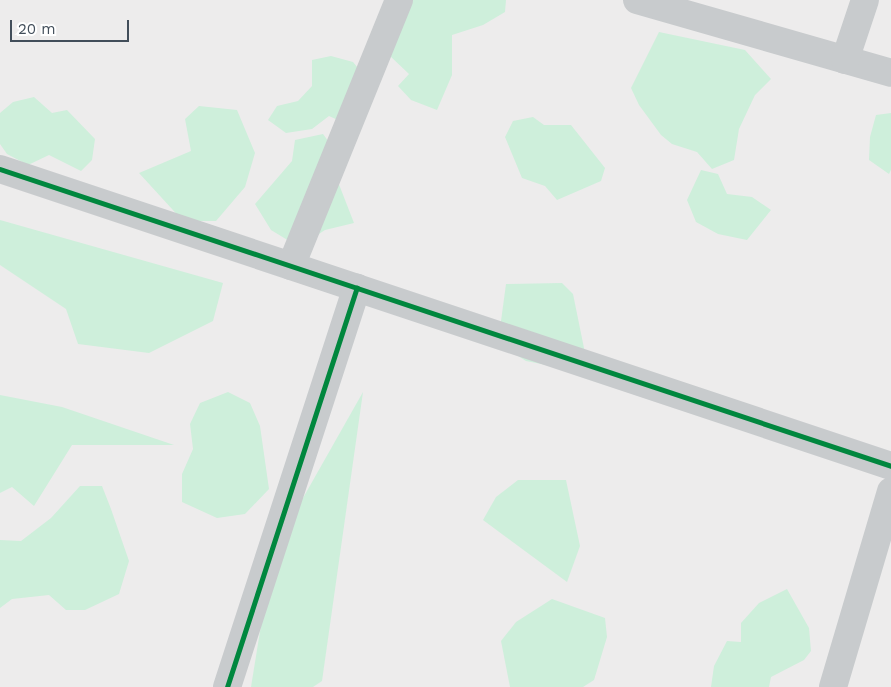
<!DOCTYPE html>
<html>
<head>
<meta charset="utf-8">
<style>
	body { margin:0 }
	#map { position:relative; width:891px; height:687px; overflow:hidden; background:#edecec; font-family:"Work Sans",sans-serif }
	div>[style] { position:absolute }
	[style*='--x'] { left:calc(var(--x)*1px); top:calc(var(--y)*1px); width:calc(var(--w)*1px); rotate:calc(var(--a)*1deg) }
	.green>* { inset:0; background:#ceefdb }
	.street>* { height:28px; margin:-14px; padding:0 14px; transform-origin:14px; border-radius:14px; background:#c8cbcd }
	.cycleway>* { height:5px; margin:-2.5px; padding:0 2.5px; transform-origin:2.5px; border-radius:2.5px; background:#00873e }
	span { translate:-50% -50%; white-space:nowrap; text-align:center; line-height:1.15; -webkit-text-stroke:4px #fff; paint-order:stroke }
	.scale { position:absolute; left:10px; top:20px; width:119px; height:22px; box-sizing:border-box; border:2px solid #424e5a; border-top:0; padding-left:6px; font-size:15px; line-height:18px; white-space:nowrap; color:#424e5a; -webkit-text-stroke:4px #fff; paint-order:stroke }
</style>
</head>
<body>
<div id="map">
	<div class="green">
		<i style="clip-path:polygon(385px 0,506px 0,505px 12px,483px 25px,452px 35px,452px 75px,437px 110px,411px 100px,398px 86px,409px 74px,389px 55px)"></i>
		<i style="clip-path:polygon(659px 32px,745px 50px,771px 79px,755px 95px,739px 129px,734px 160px,712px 169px,697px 152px,672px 144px,661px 135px,639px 105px,631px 88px)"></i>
		<i style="clip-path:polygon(331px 56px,353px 62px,363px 74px,340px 121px,329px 116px,312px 129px,286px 133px,268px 120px,277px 106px,298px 101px,312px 86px,312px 60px)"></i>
		<i style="clip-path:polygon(34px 97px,52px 113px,67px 110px,95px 139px,92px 160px,81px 171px,49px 155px,28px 165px,7px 154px,0 144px,0 113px,13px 102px)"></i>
		<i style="clip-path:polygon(199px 106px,237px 110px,255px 153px,245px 187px,216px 221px,183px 221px,139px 173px,191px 151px,185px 119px)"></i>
		<i style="clip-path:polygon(891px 113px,891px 170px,889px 174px,869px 160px,870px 137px,876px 115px)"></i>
		<i style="clip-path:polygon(533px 117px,544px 125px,571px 125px,605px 168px,601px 181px,557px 200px,545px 186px,522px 178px,505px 137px,513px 121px)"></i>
		<i style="clip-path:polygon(323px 134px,337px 153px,333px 169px,354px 223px,325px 230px,299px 247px,271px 230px,255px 204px,292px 161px,295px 140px)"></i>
		<i style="clip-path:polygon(701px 170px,718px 174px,727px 194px,752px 197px,771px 210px,747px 240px,718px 234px,696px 222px,687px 200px)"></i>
		<i style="clip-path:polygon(0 220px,223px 283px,213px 321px,149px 353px,78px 344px,66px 309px,0 265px)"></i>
		<i style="clip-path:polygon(562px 283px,573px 294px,585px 353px,567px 369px,526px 361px,504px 347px,501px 321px,506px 284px)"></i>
		<i style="clip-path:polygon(228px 392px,250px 403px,260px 426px,269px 489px,245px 514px,217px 518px,182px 502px,182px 474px,193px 449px,190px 424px,200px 403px)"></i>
		<i style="clip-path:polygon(363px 392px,322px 681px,313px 687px,251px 687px,273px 551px)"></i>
		<i style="clip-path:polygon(0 395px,62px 407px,174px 445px,72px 445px,34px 506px,12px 487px,0 493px)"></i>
		<i style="clip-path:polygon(518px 480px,566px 480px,580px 546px,567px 582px,483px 520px,496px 497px)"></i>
		<i style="clip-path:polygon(80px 486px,102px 486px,111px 509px,129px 561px,119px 594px,85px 610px,66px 610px,49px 595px,12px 599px,0 608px,0 540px,21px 541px,51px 518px)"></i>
		<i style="clip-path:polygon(787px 589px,809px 628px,811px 651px,804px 660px,771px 677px,769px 687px,711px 687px,714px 666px,727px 641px,741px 642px,741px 623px,759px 603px)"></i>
		<i style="clip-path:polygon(552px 599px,605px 618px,607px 637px,594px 680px,583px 687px,510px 687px,501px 641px,516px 622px)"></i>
	</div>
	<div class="street">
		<i style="--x:637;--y:0;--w:264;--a:16"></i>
		<i style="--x:845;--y:60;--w:63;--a:-71.6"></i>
		<i style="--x:0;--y:169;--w:939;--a:18.43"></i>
		<i style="--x:291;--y:266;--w:287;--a:-67.9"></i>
		<i style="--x:227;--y:687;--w:420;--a:-72"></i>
		<i style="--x:833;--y:687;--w:204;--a:-73.5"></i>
	</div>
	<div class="cycleway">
		<i style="--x:0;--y:169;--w:939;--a:18.43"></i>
		<i style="--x:227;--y:687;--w:420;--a:-72"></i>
	</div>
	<div class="scale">20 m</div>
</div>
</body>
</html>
